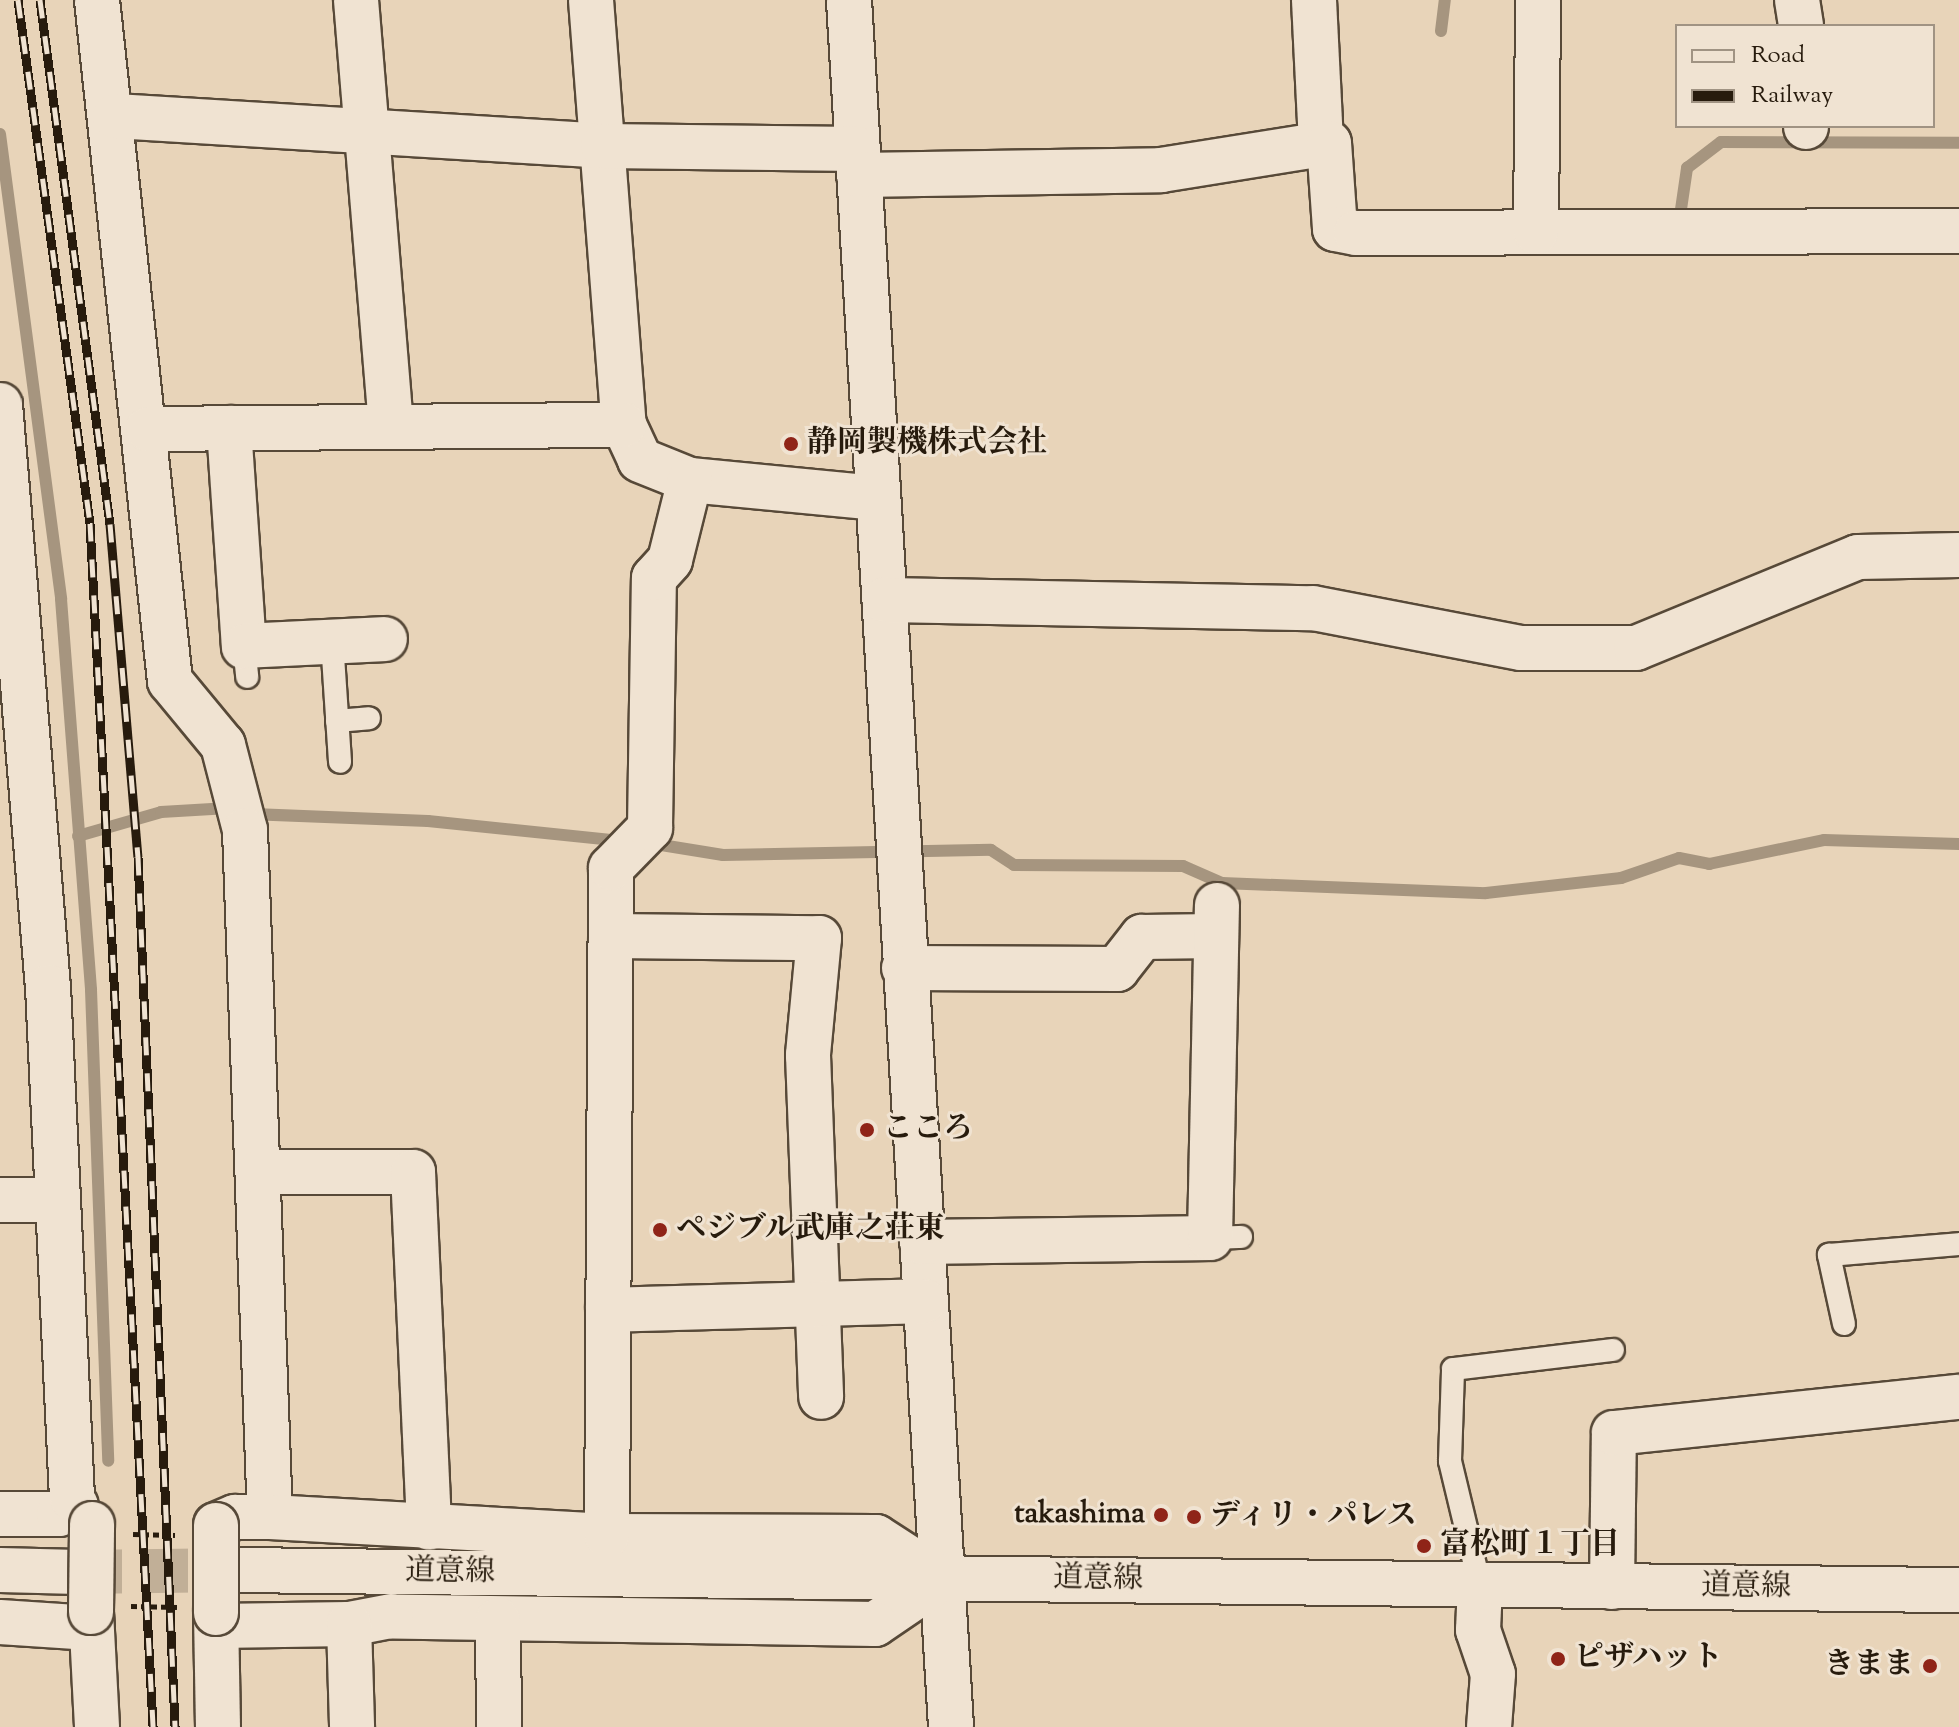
<!DOCTYPE html>
<html>
<head>
<meta charset="utf-8">
<style>
	body { margin:0 }
	#map { position:relative; width:1959px; height:1727px; overflow:hidden; background:#e8d4b9; font-family:"Sorts Mill Goudy","Noto Serif JP",serif }
	div>[style] { position:absolute }
	[style*='--x'] { left:calc(var(--x)*1px); top:calc(var(--y)*1px); width:calc(var(--w)*1px); rotate:calc(var(--a)*1deg) }
	.stream>* { height:12px; margin:-6px; padding:0 6px; transform-origin:6px; border-radius:6px; background:#a6957f }
	.secondary-tunnel>* { height:44px; margin-top:-22px; transform-origin:0; background:repeating-linear-gradient(90deg,#c1af97 0 44px,transparent 0 66px) }
	.path>* { height:5px; margin-top:-2.5px; transform-origin:0; background:repeating-linear-gradient(90deg,#271b0d 0 6px,transparent 0 10px) }
	.roads { filter:drop-shadow(2px 0 #574938) drop-shadow(-2px 0 #574938) drop-shadow(0 2px #574938) drop-shadow(0 -2px #574938) }
	.lane>* { height:22px; margin:-11px; padding:0 11px; transform-origin:11px; border-radius:11px; background:#f0e3d2 }
	.street>* { height:44px; margin:-22px; padding:0 22px; transform-origin:22px; border-radius:22px; background:#f0e3d2 }
	.secondary>* { height:44px; margin:-22px; padding:0 22px; transform-origin:22px; border-radius:22px; background:#f0e3d2 }
	.rail>* { height:9px; margin-top:-4.5px; transform-origin:0; background:repeating-linear-gradient(90deg,#f0e3d2 0 18px,#271b0d 0 36px); box-sizing:border-box; border-block:2px solid #271b0d }
	.bridges { filter:drop-shadow(2px 0 #574938) drop-shadow(-2px 0 #574938) drop-shadow(0 2px #574938) drop-shadow(0 -2px #574938) }
	.street-bridge>* { height:44px; margin:-22px; padding:0 22px; transform-origin:22px; border-radius:22px; background:#f0e3d2 }
	.dots>* { width:22px; height:22px; translate:-50% -50%; box-sizing:border-box; border:4px solid #f0e3d2; border-radius:50% }
	span { translate:-50% -50%; white-space:nowrap; text-align:center; line-height:1.15; -webkit-text-stroke:6px #f0e3d2; paint-order:stroke }
	.poi-label { font-size:30px; color:#271b0d; font-weight:700 }
	.left { translate:0 -50%; text-align:left }
	.right { translate:-100% -50%; text-align:right }
	.street-label { font-size:30px; color:#271b0d }
	.legend { position:absolute; left:1675px; top:24px; width:260px; height:104px; box-sizing:border-box; background:#f0e3d2; border:2px solid #a09383; margin:0; padding:10px 14px; list-style:none; font-size:24px; color:#271b0d }
	.legend li { display:flex; align-items:center; gap:16px; height:40px }
	.legend b { width:40px; border:2px solid #a09383 }
</style>
</head>
<body>
<div id="map">
	<div class="stream">
		<i style="--x:1441;--y:31;--w:31;--a:-83"></i>
		<i style="--x:0;--y:134;--w:469;--a:82.5"></i>
		<i style="--x:61;--y:599;--w:392;--a:85.6"></i>
		<i style="--x:91;--y:990;--w:471;--a:87.9"></i>
		<i style="--x:1679;--y:223;--w:56;--a:-81.7"></i>
		<i style="--x:1687;--y:168;--w:43;--a:-37.4"></i>
		<i style="--x:1721;--y:142;--w:238;--a:0.2"></i>
		<i style="--x:251;--y:814;--w:177;--a:2.3"></i>
		<i style="--x:428;--y:821;--w:196;--a:5.9"></i>
		<i style="--x:78;--y:836;--w:86;--a:-16.1"></i>
		<i style="--x:161;--y:812;--w:68;--a:-3.4"></i>
		<i style="--x:649;--y:843;--w:75;--a:9.2"></i>
		<i style="--x:723;--y:855;--w:268;--a:-1.1"></i>
		<i style="--x:991;--y:850;--w:27;--a:33"></i>
		<i style="--x:1014;--y:865;--w:169;--a:0.3"></i>
		<i style="--x:1183;--y:866;--w:43;--a:23.6"></i>
		<i style="--x:1222;--y:883;--w:264;--a:2.2"></i>
		<i style="--x:1486;--y:893;--w:136;--a:-6.3"></i>
		<i style="--x:1621;--y:878;--w:61;--a:-19"></i>
		<i style="--x:1679;--y:858;--w:31;--a:11"></i>
		<i style="--x:1709;--y:864;--w:117;--a:-11.8"></i>
		<i style="--x:1824;--y:840;--w:135;--a:1.7"></i>
	</div>
	<div class="secondary-tunnel">
		<i style="--x:78;--y:1572;--w:159;--a:-0.7"></i>
	</div>
	<div class="path">
		<i style="--x:133;--y:1534;--w:42;--a:1.4"></i>
		<i style="--x:131;--y:1606;--w:46;--a:1.2"></i>
	</div>
	<div class="roads">
		<div class="lane">
			<i style="--x:332;--y:641;--w:121;--a:86.2"></i>
			<i style="--x:244;--y:646;--w:31;--a:84"></i>
			<i style="--x:337;--y:721;--w:32;--a:-5"></i>
			<i style="--x:1210;--y:1238;--w:31;--a:-2"></i>
			<i style="--x:1844;--y:1324;--w:71;--a:-102.3"></i>
			<i style="--x:1829;--y:1255;--w:130;--a:-4.8"></i>
			<i style="--x:1480;--y:1586;--w:129;--a:-103.5"></i>
			<i style="--x:1450;--y:1461;--w:92;--a:-88.1"></i>
			<i style="--x:1453;--y:1369;--w:161;--a:-6.8"></i>
		</div>
		<div class="street">
			<i style="--x:97;--y:0;--w:685;--a:83.88"></i>
			<i style="--x:170;--y:681;--w:83;--a:50.4"></i>
			<i style="--x:223;--y:745;--w:88;--a:75.5"></i>
			<i style="--x:245;--y:830;--w:687;--a:87.92"></i>
			<i style="--x:356;--y:0;--w:426;--a:85.3"></i>
			<i style="--x:591;--y:0;--w:426;--a:85.6"></i>
			<i style="--x:624;--y:425;--w:38;--a:65"></i>
			<i style="--x:640;--y:460;--w:54;--a:21.8"></i>
			<i style="--x:690;--y:480;--w:189;--a:5.5"></i>
			<i style="--x:849;--y:0;--w:1730;--a:86.62"></i>
			<i style="--x:1314;--y:0;--w:144;--a:87.2"></i>
			<i style="--x:1797;--y:0;--w:26;--a:81"></i>
			<i style="--x:115;--y:116;--w:489;--a:3.5"></i>
			<i style="--x:603;--y:146;--w:255;--a:0.7"></i>
			<i style="--x:1806;--y:126;--w:1;--a:90"></i>
			<i style="--x:859;--y:175;--w:302;--a:-0.9"></i>
			<i style="--x:1161;--y:170;--w:170;--a:-9.1"></i>
			<i style="--x:1329;--y:143;--w:86;--a:86"></i>
			<i style="--x:1335;--y:229;--w:21;--a:11"></i>
			<i style="--x:1356;--y:233;--w:603;--a:-0.19"></i>
			<i style="--x:1536;--y:232;--w:232;--a:-89.5"></i>
			<i style="--x:229;--y:428;--w:219;--a:86.1"></i>
			<i style="--x:244;--y:646;--w:141;--a:-2.8"></i>
			<i style="--x:148;--y:429;--w:476;--a:-0.5"></i>
			<i style="--x:885;--y:600;--w:428;--a:1.1"></i>
			<i style="--x:1313;--y:608;--w:212;--a:10.9"></i>
			<i style="--x:1521;--y:648;--w:115;--a:0"></i>
			<i style="--x:1636;--y:648;--w:240;--a:-22.3"></i>
			<i style="--x:1858;--y:557;--w:101;--a:-1.1"></i>
			<i style="--x:611;--y:936;--w:208;--a:0.6"></i>
			<i style="--x:819;--y:938;--w:118;--a:95.4"></i>
			<i style="--x:808;--y:1055;--w:342;--a:87.8"></i>
			<i style="--x:904;--y:968;--w:213;--a:0.3"></i>
			<i style="--x:1117;--y:969;--w:41;--a:-52"></i>
			<i style="--x:1142;--y:937;--w:74;--a:-0.8"></i>
			<i style="--x:260;--y:1172;--w:153;--a:0"></i>
			<i style="--x:413;--y:1172;--w:356;--a:87.4"></i>
			<i style="--x:0;--y:1200;--w:57;--a:0"></i>
			<i style="--x:922;--y:1242;--w:288;--a:-0.8"></i>
			<i style="--x:1210;--y:1238;--w:333;--a:-88.8"></i>
			<i style="--x:608;--y:1310;--w:316;--a:-1.6"></i>
			<i style="--x:0;--y:1514;--w:59;--a:0"></i>
			<i style="--x:59;--y:1514;--w:19;--a:-28"></i>
			<i style="--x:216;--y:1525;--w:21;--a:-23"></i>
			<i style="--x:235;--y:1517;--w:35;--a:0"></i>
			<i style="--x:270;--y:1517;--w:338;--a:3.2"></i>
			<i style="--x:607;--y:1536;--w:269;--a:0.2"></i>
			<i style="--x:876;--y:1537;--w:77;--a:32.9"></i>
			<i style="--x:941;--y:1579;--w:80;--a:145.7"></i>
			<i style="--x:875;--y:1624;--w:484;--a:-179.1"></i>
			<i style="--x:391;--y:1616;--w:43;--a:169.2"></i>
			<i style="--x:349;--y:1624;--w:132;--a:179.1"></i>
			<i style="--x:607;--y:1536;--w:668;--a:-89.66"></i>
			<i style="--x:611;--y:868;--w:56;--a:-45.7"></i>
			<i style="--x:650;--y:828;--w:250;--a:-89.1"></i>
			<i style="--x:654;--y:578;--w:24;--a:-48"></i>
			<i style="--x:670;--y:560;--w:82;--a:-76"></i>
			<i style="--x:1480;--y:1586;--w:44;--a:92.6"></i>
			<i style="--x:1478;--y:1630;--w:46;--a:71.2"></i>
			<i style="--x:1493;--y:1674;--w:53;--a:94.3"></i>
			<i style="--x:1612;--y:1587;--w:154;--a:-89.3"></i>
			<i style="--x:1614;--y:1433;--w:347;--a:-6"></i>
			<i style="--x:91;--y:1612;--w:115;--a:87"></i>
			<i style="--x:216;--y:1613;--w:114;--a:89"></i>
			<i style="--x:498;--y:1620;--w:107;--a:89.5"></i>
			<i style="--x:0;--y:1622;--w:91;--a:3.8"></i>
			<i style="--x:349;--y:1624;--w:103;--a:88.3"></i>
		</div>
		<div class="secondary">
			<i style="--x:0;--y:405;--w:584;--a:85.29"></i>
			<i style="--x:48;--y:987;--w:511;--a:87.31"></i>
			<i style="--x:0;--y:1570;--w:78;--a:1.5"></i>
			<i style="--x:237;--y:1570;--w:1722;--a:0.67"></i>
		</div>
	</div>
	<div class="rail">
		<i style="--x:18;--y:0;--w:528;--a:82.16"></i>
		<i style="--x:90;--y:523;--w:1206;--a:87"></i>
		<i style="--x:40;--y:0;--w:529;--a:82.39"></i>
		<i style="--x:110;--y:524;--w:334;--a:85.2"></i>
		<i style="--x:138;--y:857;--w:871;--a:87.56"></i>
	</div>
	<div class="bridges">
		<div class="street-bridge">
			<i style="--x:91;--y:1612;--w:88;--a:-89.3"></i>
			<i style="--x:216;--y:1613;--w:88;--a:-90"></i>
		</div>
	</div>
	<div class="dots">
		<i style="left:791px;top:444px;background:#8f2418"></i>
		<i style="left:867px;top:1130px;background:#8f2418"></i>
		<i style="left:660px;top:1230px;background:#8f2418"></i>
		<i style="left:1161px;top:1515px;background:#8f2418"></i>
		<i style="left:1194px;top:1517px;background:#8f2418"></i>
		<i style="left:1424px;top:1546px;background:#8f2418"></i>
		<i style="left:1558px;top:1659px;background:#8f2418"></i>
		<i style="left:1930px;top:1666px;background:#8f2418"></i>
	</div>
	<div class="poi-label">
		<span class="left" style="left:807px;top:444px">静岡製機株式会社</span>
		<span class="left" style="left:883px;top:1130px">こころ</span>
		<span class="left" style="left:676px;top:1230px">ペジブル武庫之荘東</span>
		<span class="right" style="left:1145px;top:1515px">takashima</span>
		<span class="left" style="left:1210px;top:1517px">ディリ・パレス</span>
		<span class="left" style="left:1440px;top:1546px">富松町１丁目</span>
		<span class="left" style="left:1574px;top:1659px">ピザハット</span>
		<span class="right" style="left:1914px;top:1666px">きまま</span>
	</div>
	<div class="street-label">
		<span style="left:450px;top:1573px;rotate:1deg">道意線</span>
		<span style="left:1098px;top:1580px;rotate:1deg">道意線</span>
		<span style="left:1746px;top:1588px;rotate:1deg">道意線</span>
	</div>
	<ul class="legend">
	<li><b style="height:10px;background:#f0e3d2"></b>Road</li>
	<li><b style="height:10px;background:#271b0d"></b>Railway</li>
	</ul>
</div>
</body>
</html>
